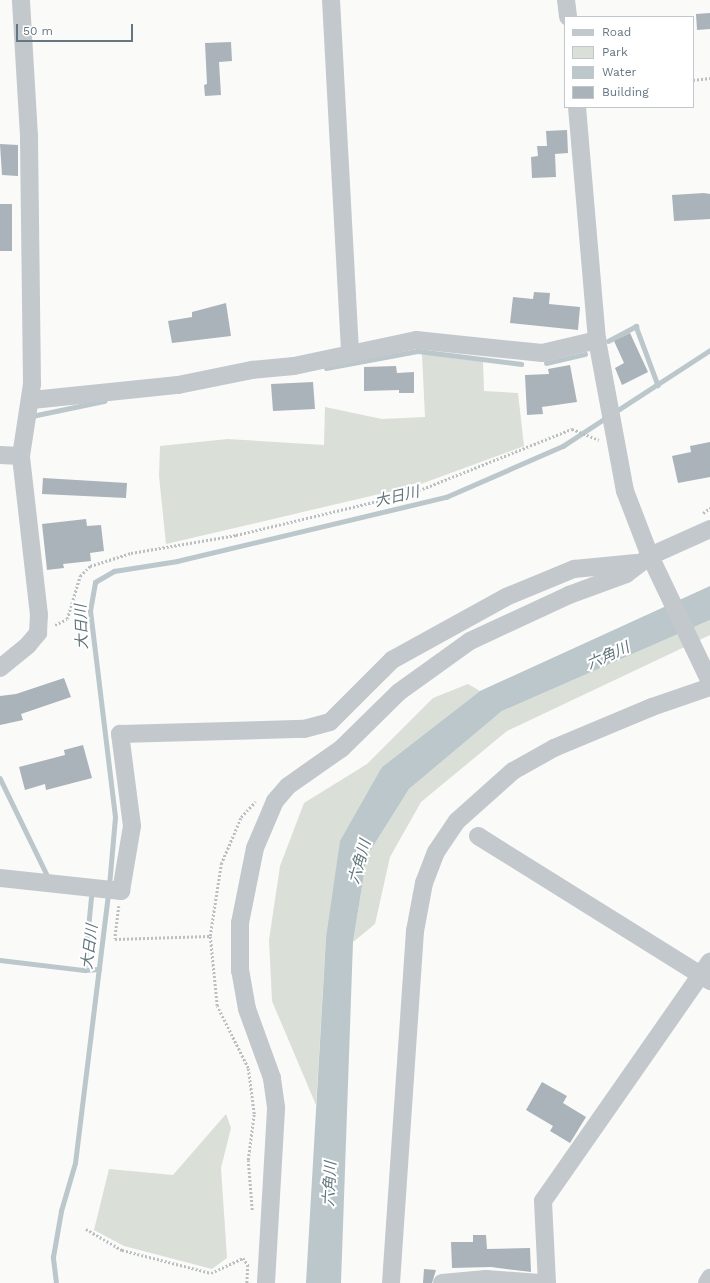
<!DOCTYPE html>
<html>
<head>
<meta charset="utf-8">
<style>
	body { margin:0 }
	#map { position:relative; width:710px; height:1283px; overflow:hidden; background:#fafaf8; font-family:"Work Sans","Noto Sans JP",sans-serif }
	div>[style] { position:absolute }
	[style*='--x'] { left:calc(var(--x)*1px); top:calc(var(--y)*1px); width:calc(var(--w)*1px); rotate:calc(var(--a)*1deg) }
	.green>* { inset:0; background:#dadfd7 }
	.water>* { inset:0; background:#bbc7cb }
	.stream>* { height:4.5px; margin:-2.25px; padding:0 2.25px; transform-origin:2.25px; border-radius:2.25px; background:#bbc7cb }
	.building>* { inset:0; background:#aab3b9 }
	.path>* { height:2.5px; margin-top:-1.25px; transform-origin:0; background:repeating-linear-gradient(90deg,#bbbfc2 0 2px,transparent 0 4px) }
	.minor>* { height:18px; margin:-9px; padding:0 9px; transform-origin:9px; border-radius:9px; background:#c3c8cc }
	span { translate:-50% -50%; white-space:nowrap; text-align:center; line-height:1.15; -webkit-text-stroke:4px #fff; paint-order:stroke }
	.water-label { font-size:15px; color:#60757c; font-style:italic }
	.legend { position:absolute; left:564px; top:16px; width:130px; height:92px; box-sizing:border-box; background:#fff; border:1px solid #c1c8cd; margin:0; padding:5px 7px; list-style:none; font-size:12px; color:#657683 }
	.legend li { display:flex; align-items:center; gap:8px; height:20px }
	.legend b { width:20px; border:1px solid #c1c8cd }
	.scale { position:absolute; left:16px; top:24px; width:117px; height:18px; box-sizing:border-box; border:2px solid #657683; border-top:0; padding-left:5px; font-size:12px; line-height:14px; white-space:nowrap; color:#657683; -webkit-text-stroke:3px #fff; paint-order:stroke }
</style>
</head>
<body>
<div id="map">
	<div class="green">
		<i style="clip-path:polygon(422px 354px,483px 362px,484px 391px,518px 393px,524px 446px,418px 485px,166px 544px,159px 476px,160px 446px,228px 439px,324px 445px,325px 407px,382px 419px,425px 417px)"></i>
		<i style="clip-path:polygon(710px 620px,710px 635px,507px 731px,421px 802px,390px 857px,375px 924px,353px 942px,367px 856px,409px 789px,502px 711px)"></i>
		<i style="clip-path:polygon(468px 684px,480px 691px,382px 767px,326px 938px,316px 1105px,272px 1001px,269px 940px,280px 866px,304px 803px,367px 764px,433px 698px)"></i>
		<i style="clip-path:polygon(226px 1114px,231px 1128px,221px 1168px,227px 1258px,212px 1269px,124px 1246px,94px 1230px,109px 1169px,173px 1175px)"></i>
	</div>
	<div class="water">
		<i style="clip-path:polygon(710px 586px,710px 620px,502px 711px,409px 789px,367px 856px,353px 942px,341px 1283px,306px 1283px,326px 938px,340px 841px,382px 767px,480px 691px)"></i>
	</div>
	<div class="stream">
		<i style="--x:608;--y:341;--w:32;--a:-28"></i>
		<i style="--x:636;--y:326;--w:63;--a:69.6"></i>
		<i style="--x:546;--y:363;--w:40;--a:-13"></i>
		<i style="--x:326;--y:368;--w:94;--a:-10.5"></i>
		<i style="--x:418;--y:351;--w:104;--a:7.2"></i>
		<i style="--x:615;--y:412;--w:113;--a:-33.1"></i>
		<i style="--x:32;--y:416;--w:74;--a:-11.8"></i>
		<i style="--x:0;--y:778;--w:110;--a:64.1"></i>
		<i style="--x:109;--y:886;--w:69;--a:-85"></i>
		<i style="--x:115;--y:817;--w:208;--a:-96.9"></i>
		<i style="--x:90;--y:611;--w:29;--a:-80"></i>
		<i style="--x:95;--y:582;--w:22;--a:-30"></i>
		<i style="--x:114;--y:571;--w:64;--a:-9"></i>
		<i style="--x:177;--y:561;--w:277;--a:-13.4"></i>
		<i style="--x:446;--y:497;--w:128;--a:-23.6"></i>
		<i style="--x:563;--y:446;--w:53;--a:-33.4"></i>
		<i style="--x:0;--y:960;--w:85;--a:6.8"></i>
		<i style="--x:84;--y:970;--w:15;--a:-4"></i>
		<i style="--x:84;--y:970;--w:73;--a:-84.5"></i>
		<i style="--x:56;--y:1283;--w:26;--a:-97"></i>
		<i style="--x:53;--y:1257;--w:47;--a:-80.1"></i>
		<i style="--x:61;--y:1211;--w:50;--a:-73.7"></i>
		<i style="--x:75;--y:1163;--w:271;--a:-83"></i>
	</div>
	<div class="building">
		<i style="clip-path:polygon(710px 13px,710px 29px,697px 30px,696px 14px)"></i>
		<i style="clip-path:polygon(231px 42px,232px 61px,219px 62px,221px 95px,205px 96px,204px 85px,207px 84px,205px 43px)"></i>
		<i style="clip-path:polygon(567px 130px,568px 153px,555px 154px,556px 177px,532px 178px,531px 157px,538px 156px,537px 146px,547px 146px,546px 131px)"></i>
		<i style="clip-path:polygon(0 144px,18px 145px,18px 176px,2px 175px)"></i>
		<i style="clip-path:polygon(704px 193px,710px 194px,710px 219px,674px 221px,672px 195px)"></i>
		<i style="clip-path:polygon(0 204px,12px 204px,12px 251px,0 251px)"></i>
		<i style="clip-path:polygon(534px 292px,550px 293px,549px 304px,580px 307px,578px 330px,510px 323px,513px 297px,533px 299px)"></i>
		<i style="clip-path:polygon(226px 303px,231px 336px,172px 343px,168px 321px,192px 317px,192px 312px)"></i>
		<i style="clip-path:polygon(630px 333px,648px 372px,622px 385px,615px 368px,624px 363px,614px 341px)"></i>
		<i style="clip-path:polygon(570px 365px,577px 402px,542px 407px,543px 414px,527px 415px,525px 375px,549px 374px,548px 369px)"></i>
		<i style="clip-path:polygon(396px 366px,397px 373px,414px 372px,414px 393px,399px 393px,399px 390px,364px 391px,364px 367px)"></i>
		<i style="clip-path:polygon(313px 382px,315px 409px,273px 411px,271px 384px)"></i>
		<i style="clip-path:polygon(710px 442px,710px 477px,678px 483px,672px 456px,691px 452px,690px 446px)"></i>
		<i style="clip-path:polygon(43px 478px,127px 483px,126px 498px,42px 494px)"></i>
		<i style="clip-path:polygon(86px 519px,87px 526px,101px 525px,104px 551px,90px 553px,91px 561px,63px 564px,64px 568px,47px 570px,42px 524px)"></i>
		<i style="clip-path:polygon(64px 678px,71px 697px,21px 714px,23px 720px,0 725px,0 696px,16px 694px)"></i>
		<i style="clip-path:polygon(83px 745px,92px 778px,46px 790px,45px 784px,25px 790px,19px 767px,65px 755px,64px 750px)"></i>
		<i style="clip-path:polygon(542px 1082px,567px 1096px,563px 1103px,586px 1117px,570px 1143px,550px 1131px,553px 1126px,526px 1110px)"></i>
		<i style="clip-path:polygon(473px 1235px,486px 1235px,487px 1249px,530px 1248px,531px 1272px,491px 1267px,452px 1268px,451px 1242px,473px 1242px)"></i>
		<i style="clip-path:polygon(424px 1269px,436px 1270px,432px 1283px,423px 1283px)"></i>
	</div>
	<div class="path">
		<i style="--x:693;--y:80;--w:17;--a:-7"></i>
		<i style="--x:703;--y:513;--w:9;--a:-36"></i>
		<i style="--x:55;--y:625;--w:13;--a:-27"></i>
		<i style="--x:67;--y:619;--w:45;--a:-73.2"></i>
		<i style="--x:80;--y:576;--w:14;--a:-45"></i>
		<i style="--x:90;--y:566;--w:43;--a:-17.6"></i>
		<i style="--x:131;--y:553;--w:107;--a:-9.7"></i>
		<i style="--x:236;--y:535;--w:184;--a:-13.5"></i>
		<i style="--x:415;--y:492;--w:169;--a:-21.9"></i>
		<i style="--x:572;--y:429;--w:29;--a:22"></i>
		<i style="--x:119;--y:906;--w:33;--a:97"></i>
		<i style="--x:115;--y:939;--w:95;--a:-1.8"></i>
		<i style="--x:252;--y:1210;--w:50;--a:-94.6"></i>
		<i style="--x:248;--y:1160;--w:46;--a:-82.6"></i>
		<i style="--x:254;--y:1114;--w:46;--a:-97.4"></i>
		<i style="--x:248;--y:1068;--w:69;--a:-116.6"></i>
		<i style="--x:217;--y:1006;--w:70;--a:-95.7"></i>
		<i style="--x:210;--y:936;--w:73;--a:-81.3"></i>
		<i style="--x:221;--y:864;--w:51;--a:-66.9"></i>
		<i style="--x:241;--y:817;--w:21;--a:-47"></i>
		<i style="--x:86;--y:1229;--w:42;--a:30.3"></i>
		<i style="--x:122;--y:1250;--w:92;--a:14.5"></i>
		<i style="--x:211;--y:1273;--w:35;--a:-25"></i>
		<i style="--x:243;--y:1258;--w:9;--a:54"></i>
		<i style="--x:248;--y:1265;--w:18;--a:93"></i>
	</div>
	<div class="minor">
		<i style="--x:331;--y:0;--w:353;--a:86.9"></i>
		<i style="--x:566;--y:0;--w:17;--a:83"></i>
		<i style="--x:577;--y:107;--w:234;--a:85.1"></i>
		<i style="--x:597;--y:340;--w:154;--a:79.5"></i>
		<i style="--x:625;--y:491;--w:70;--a:69"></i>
		<i style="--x:650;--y:556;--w:140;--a:64.5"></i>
		<i style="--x:32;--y:400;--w:147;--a:-5.9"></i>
		<i style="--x:178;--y:385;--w:76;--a:-11.5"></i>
		<i style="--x:252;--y:370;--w:42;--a:-5.4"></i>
		<i style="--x:294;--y:366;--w:125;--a:-12"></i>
		<i style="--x:416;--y:340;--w:127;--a:5.9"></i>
		<i style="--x:542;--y:353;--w:57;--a:-13.3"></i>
		<i style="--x:0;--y:455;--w:21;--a:3"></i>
		<i style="--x:0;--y:668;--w:36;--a:-39"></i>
		<i style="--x:28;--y:645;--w:16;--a:-50"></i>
		<i style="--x:38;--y:633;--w:18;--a:-87"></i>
		<i style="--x:39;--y:615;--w:160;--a:-96.5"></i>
		<i style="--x:21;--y:456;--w:73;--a:-81.3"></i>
		<i style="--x:32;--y:384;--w:248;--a:-90.7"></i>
		<i style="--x:29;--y:136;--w:136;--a:-93.4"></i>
		<i style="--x:478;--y:836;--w:274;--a:32"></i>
		<i style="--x:0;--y:878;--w:122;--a:6.1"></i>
		<i style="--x:121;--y:891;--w:66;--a:-80.4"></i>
		<i style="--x:132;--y:826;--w:93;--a:-97.4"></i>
		<i style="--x:120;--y:734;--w:184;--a:-1.6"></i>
		<i style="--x:304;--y:729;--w:27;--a:-15"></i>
		<i style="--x:330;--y:722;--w:88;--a:-45"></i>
		<i style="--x:392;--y:660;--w:130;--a:-28.9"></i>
		<i style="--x:506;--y:597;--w:74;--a:-22.4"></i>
		<i style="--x:574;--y:569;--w:62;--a:-5.5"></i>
		<i style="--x:266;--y:1283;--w:176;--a:-86.7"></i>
		<i style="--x:276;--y:1107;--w:29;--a:-98"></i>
		<i style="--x:272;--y:1078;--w:73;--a:-109.9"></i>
		<i style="--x:247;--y:1009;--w:39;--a:-100"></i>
		<i style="--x:240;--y:971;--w:48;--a:-90"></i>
		<i style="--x:240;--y:923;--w:76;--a:-78.7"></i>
		<i style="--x:255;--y:848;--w:51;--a:-66.9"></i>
		<i style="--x:275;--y:801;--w:20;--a:-49"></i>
		<i style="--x:288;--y:786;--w:66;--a:-35.1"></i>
		<i style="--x:342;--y:748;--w:80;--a:-44.5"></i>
		<i style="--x:399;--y:692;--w:87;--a:-35.7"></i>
		<i style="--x:470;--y:641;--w:109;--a:-24.9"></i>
		<i style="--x:569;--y:595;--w:61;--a:-20.2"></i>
		<i style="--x:626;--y:574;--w:30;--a:-37"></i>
		<i style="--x:650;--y:556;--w:66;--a:-24.2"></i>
		<i style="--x:391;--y:1283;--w:353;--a:-86.1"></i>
		<i style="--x:415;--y:931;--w:49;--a:-79.4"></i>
		<i style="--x:424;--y:883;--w:33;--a:-69"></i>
		<i style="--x:436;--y:852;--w:37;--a:-56"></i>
		<i style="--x:457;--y:821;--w:75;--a:-41.8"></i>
		<i style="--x:513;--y:771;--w:47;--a:-29.3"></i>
		<i style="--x:554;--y:748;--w:106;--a:-22.7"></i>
		<i style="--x:652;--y:707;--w:61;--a:-19"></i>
		<i style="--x:442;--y:1283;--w:44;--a:-5.2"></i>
		<i style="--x:486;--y:1279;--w:54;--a:4.2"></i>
		<i style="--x:547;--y:1283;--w:82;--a:-92.8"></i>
		<i style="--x:543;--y:1201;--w:292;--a:-55.1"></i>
		<i style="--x:707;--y:1283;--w:6;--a:-59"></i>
	</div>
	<div class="water-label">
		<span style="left:397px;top:497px;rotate:-13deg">大日川</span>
		<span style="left:82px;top:627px;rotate:-92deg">大日川</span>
		<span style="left:608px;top:656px;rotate:-24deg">六角川</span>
		<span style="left:360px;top:862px;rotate:-74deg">六角川</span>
		<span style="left:90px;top:947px;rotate:-83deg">大日川</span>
		<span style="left:330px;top:1184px;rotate:-87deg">六角川</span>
	</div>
	<ul class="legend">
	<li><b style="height:5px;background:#c3c8cc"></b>Road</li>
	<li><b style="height:11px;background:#dadfd7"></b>Park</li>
	<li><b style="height:11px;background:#bbc7cb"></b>Water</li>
	<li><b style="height:11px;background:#aab3b9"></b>Building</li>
	</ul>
	<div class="scale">50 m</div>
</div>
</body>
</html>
